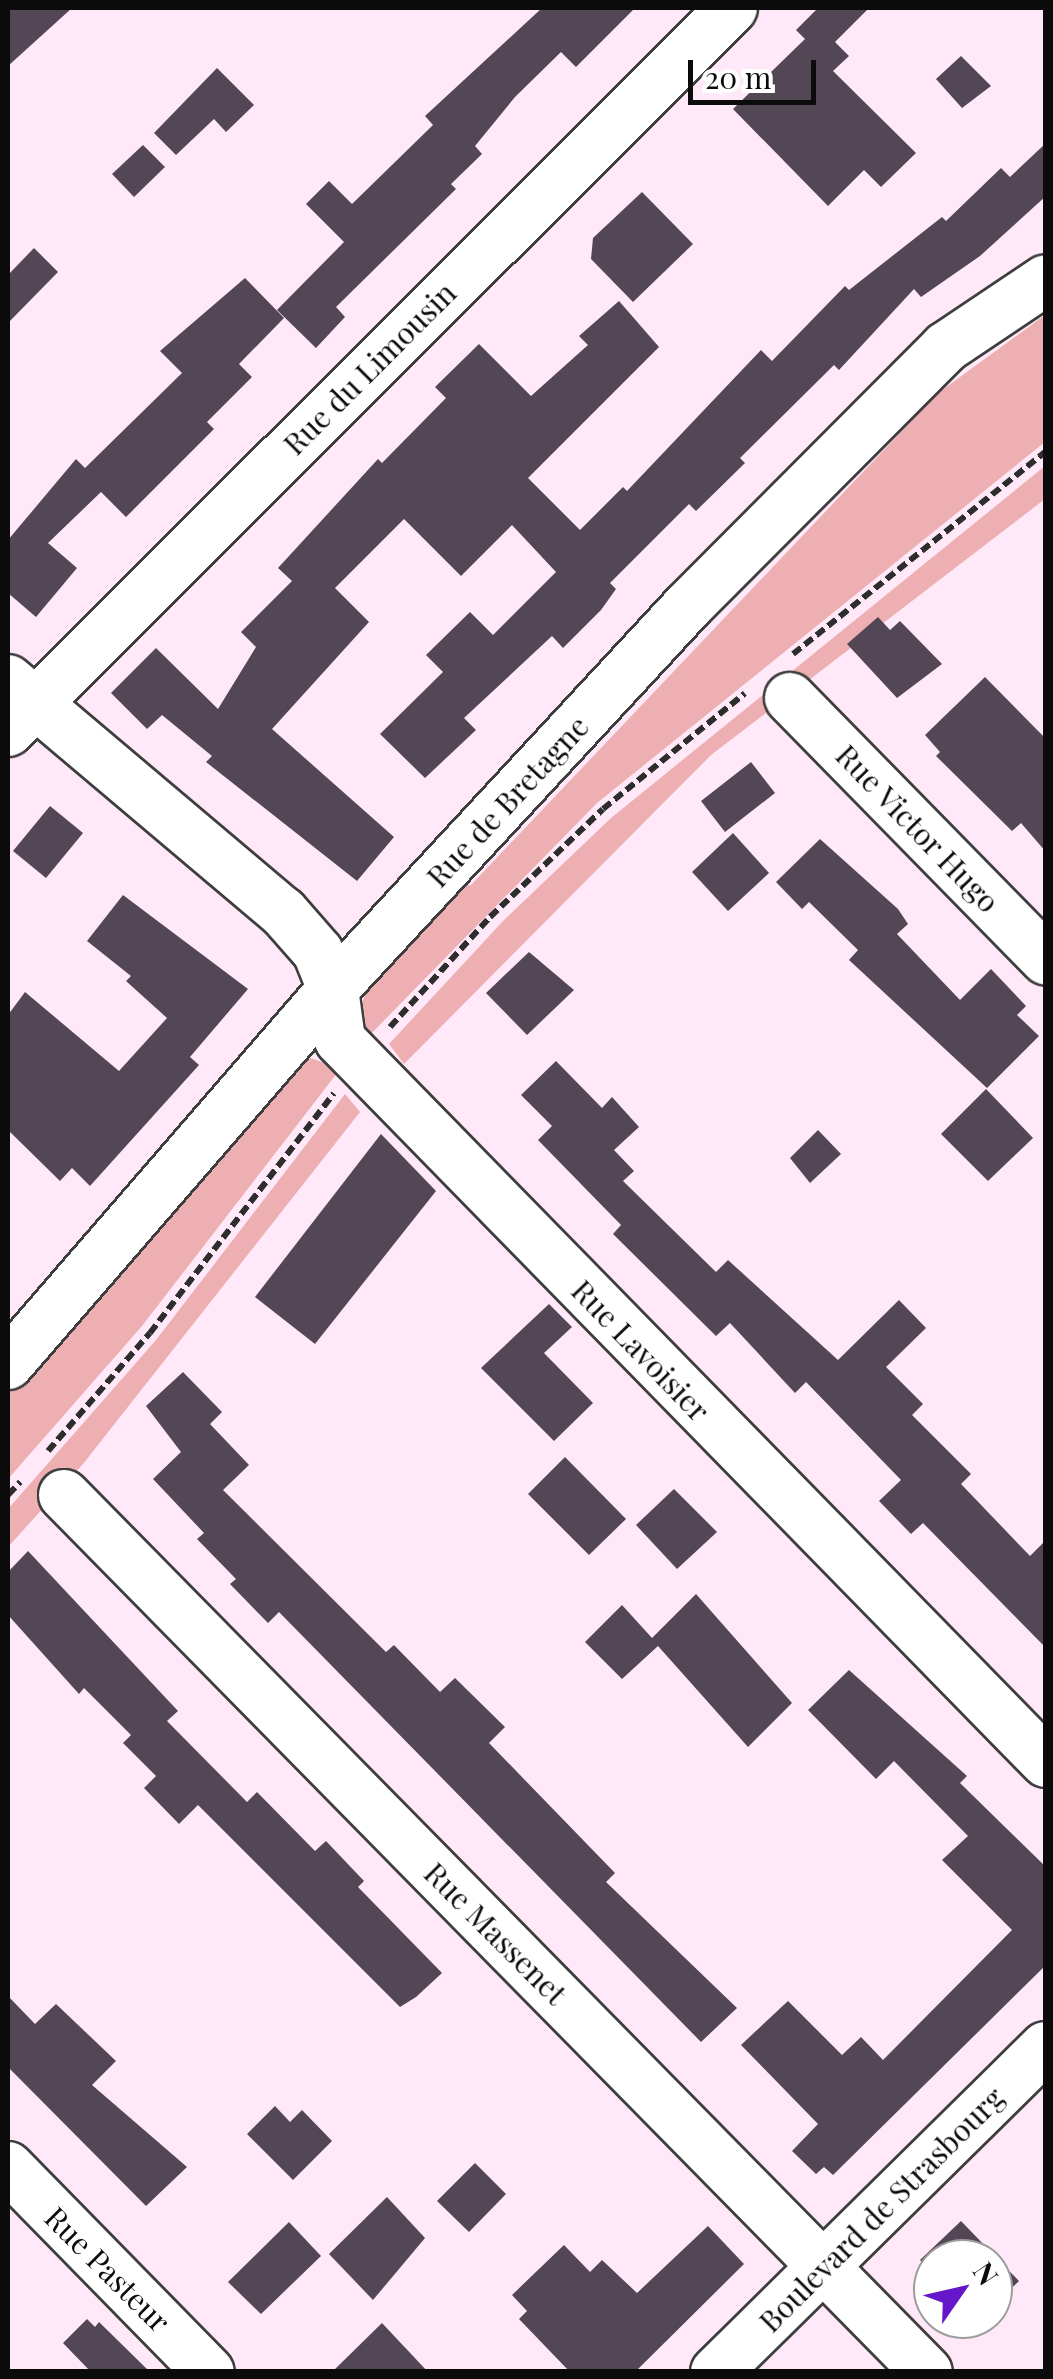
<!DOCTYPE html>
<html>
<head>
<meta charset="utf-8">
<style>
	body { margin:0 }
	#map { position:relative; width:1053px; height:2379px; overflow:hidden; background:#ffe9f9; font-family:"Playfair Display",serif }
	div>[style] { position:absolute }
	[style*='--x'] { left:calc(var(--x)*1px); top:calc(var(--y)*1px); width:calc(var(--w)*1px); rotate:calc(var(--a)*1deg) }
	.green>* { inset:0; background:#edafb1 }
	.building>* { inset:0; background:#534655 }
	.path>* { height:6px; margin-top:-3px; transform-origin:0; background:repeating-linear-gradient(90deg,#2d2d2d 0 10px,transparent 0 15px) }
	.roads { filter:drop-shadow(2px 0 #3e3e3e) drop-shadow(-2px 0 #3e3e3e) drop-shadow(0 2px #3e3e3e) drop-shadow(0 -2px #3e3e3e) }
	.minor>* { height:50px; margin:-25px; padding:0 25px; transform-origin:25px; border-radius:25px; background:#fff }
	span { translate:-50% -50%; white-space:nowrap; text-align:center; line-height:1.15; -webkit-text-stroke:10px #fff; paint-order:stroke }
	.street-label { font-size:30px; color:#0b0b0b }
	.frame { position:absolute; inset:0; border:10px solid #0b0b0b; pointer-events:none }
	.north { position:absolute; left:913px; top:2239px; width:100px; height:100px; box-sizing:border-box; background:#fff; border:2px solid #9d9d9d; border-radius:50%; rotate:56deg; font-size:28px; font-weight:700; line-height:40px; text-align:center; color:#0b0b0b }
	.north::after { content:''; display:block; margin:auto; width:35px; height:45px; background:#6416c8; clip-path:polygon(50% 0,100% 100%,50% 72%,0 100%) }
	.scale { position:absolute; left:688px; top:60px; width:128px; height:45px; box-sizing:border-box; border:5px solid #0b0b0b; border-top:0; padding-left:12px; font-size:30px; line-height:35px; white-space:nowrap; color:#0b0b0b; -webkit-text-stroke:8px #fff; paint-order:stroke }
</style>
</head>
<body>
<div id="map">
	<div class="green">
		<i style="clip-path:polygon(1045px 315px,1045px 442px,597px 803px,363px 1042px,358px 1015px,369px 983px,459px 877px,470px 886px,938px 393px)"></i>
		<i style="clip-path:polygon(1045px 466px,1045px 499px,711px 755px,404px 1064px,389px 1044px,504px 920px,611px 818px)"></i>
		<i style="clip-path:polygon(307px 1057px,341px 1068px,142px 1326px,8px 1479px,8px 1388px)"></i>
		<i style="clip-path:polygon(345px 1094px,360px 1112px,83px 1464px,8px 1547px,8px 1509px,156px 1340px)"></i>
	</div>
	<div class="building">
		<i style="clip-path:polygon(8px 8px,72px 8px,8px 66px)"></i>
		<i style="clip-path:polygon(542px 8px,635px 8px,576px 67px,561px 52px,515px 97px,475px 146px,482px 154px,451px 184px,456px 189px,336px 307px,345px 317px,316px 348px,277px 310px,344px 242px,306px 204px,329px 181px,352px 204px,433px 125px,425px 116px)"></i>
		<i style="clip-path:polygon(818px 8px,869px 8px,835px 42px,849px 56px,833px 71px,916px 153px,881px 187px,864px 170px,828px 206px,733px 109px,805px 39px,796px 30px)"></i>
		<i style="clip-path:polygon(961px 56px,991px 86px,962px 108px,936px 79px)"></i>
		<i style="clip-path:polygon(217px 68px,254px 105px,226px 132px,214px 119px,176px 155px,154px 133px)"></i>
		<i style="clip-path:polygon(1046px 143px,1046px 196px,980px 256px,921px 297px,914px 289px,839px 370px,834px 365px,740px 458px,745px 463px,696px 511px,689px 504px,610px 583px,616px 589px,601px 610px,563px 648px,552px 636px,464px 718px,476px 730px,425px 778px,380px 734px,443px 672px,426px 655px,470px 612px,493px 635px,556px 572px,512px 525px,461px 576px,404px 519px,335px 588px,369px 622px,272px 729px,394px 837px,357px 881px,206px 762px,212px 756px,162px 715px,147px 729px,111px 693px,156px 648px,218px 709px,256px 647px,241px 632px,292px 581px,278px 568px,378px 459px,382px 463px,446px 398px,435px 387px,479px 344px,531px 396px,588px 345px,579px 336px,619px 301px,659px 347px,528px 478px,580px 530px,623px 487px,627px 491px,761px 350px,772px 361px,845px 286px,849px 290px,942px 217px,946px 221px,1001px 168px,1010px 177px)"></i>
		<i style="clip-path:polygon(143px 145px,165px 167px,134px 197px,112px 174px)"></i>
		<i style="clip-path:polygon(642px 192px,693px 244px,633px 302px,591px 259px,593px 238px)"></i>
		<i style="clip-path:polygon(34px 248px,58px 272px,8px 323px,8px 275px)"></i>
		<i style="clip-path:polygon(245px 278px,284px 318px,239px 364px,252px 377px,207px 422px,214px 429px,126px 517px,101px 492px,48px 543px,77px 568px,36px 617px,8px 593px,8px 540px,76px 459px,85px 468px,182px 373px,160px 351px)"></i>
		<i style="clip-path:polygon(878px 617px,890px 630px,900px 621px,942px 664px,897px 698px,847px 644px)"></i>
		<i style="clip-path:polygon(985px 677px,1046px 739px,1046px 852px,1021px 823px,1012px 831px,936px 756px,940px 752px,925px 735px)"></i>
		<i style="clip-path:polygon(751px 762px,775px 793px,725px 832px,701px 801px)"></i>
		<i style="clip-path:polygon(50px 806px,83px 833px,46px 878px,13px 851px)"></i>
		<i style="clip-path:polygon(733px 833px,769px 873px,728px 911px,692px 872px)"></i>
		<i style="clip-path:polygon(820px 839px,898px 909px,908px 924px,897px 934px,960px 1000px,991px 969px,1026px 1006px,1017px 1015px,1039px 1036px,987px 1088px,849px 960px,858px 950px,809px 902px,802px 909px,776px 882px)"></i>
		<i style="clip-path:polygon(123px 895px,248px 989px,190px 1057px,199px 1065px,90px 1186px,72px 1168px,60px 1181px,8px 1130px,8px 1015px,25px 992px,119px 1071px,167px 1018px,126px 981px,131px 976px,87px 941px)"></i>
		<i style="clip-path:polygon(529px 952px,574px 990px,527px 1035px,486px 993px)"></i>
		<i style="clip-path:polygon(556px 1061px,602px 1108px,612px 1097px,639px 1127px,614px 1150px,634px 1171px,623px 1181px,716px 1272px,728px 1260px,838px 1360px,899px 1300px,926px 1328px,886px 1367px,923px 1404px,912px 1415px,971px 1474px,961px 1484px,1030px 1556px,1046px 1540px,1046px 1648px,923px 1523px,911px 1534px,879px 1501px,901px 1480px,806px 1382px,795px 1393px,730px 1323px,716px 1336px,613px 1234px,621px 1225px,538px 1140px,552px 1126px,521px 1095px)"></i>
		<i style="clip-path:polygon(986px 1089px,1033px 1138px,988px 1181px,941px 1134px)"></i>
		<i style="clip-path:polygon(818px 1130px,841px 1154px,810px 1183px,790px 1158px)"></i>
		<i style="clip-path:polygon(381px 1134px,436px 1191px,315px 1344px,255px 1297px)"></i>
		<i style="clip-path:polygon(549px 1304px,572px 1327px,544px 1353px,593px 1403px,554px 1441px,481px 1368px)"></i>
		<i style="clip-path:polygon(183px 1372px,222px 1412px,210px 1424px,249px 1465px,223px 1490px,386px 1652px,394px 1645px,440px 1692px,455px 1678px,505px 1727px,489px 1743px,615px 1873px,606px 1882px,737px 2008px,701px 2042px,279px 1612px,268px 1623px,230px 1584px,236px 1579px,197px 1539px,204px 1533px,153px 1479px,181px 1452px,146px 1406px)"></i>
		<i style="clip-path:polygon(565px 1457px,626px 1519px,589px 1555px,528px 1494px)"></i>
		<i style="clip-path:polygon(674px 1489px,717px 1532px,677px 1569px,636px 1525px)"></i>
		<i style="clip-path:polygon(28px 1551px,178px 1711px,167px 1721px,247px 1802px,257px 1792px,315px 1851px,326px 1841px,364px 1881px,358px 1887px,442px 1973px,416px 1997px,400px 2007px,198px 1805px,179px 1824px,144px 1788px,156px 1776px,123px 1743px,131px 1735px,84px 1688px,79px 1694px,8px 1615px,8px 1572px)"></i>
		<i style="clip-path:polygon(696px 1594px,792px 1703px,748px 1747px,658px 1646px,622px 1679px,585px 1642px,622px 1605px,652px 1638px)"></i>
		<i style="clip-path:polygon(849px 1670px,967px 1776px,960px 1783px,1046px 1867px,1046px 1965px,833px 2175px,824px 2167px,816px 2174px,792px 2151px,818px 2124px,741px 2045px,788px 2001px,842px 2055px,861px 2037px,883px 2060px,1012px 1930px,942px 1860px,968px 1836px,894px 1761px,876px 1779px,808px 1710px)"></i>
		<i style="clip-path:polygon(8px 1996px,35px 2024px,56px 2004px,116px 2061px,92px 2085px,187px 2167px,146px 2206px,8px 2067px)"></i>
		<i style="clip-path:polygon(275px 2106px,290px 2122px,302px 2110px,332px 2141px,293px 2180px,247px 2134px)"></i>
		<i style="clip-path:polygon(475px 2163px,506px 2194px,469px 2232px,437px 2201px)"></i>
		<i style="clip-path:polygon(387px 2197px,425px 2238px,373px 2300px,329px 2254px)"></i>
		<i style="clip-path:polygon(961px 2221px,1019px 2281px,993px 2306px,993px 2259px,933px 2259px,933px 2273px,920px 2260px)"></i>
		<i style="clip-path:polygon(289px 2222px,321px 2256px,261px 2314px,228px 2282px)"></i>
		<i style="clip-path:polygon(708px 2226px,744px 2264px,635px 2372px,570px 2372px,519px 2319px,527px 2311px,512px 2295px,564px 2245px,590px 2272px,602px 2260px,637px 2293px)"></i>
		<i style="clip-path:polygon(87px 2319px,95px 2327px,99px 2322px,150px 2372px,91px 2372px,63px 2343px)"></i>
		<i style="clip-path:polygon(382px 2323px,428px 2372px,332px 2372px)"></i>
	</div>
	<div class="path">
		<i style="--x:793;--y:654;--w:324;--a:-38.7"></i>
		<i style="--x:390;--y:1027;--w:149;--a:-47.7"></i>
		<i style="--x:490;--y:917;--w:156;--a:-43.7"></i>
		<i style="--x:603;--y:809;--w:183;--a:-39.2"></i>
		<i style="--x:48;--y:1451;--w:156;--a:-49.2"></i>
		<i style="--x:150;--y:1333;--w:302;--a:-52.5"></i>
		<i style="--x:8;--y:1495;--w:18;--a:-47"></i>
	</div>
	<div class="roads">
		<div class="minor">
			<i style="--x:8;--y:680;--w:360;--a:40.2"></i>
			<i style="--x:283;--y:912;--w:53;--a:48.8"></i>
			<i style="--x:318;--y:952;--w:40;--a:68"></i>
			<i style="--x:333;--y:989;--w:51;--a:82.2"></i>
			<i style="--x:340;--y:1040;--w:1010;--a:45.64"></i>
			<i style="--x:790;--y:698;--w:366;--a:45.6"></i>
			<i style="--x:8;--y:731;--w:1023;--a:-44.96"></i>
			<i style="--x:8;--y:1364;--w:496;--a:-49.1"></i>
			<i style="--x:333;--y:989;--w:521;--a:-47.18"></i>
			<i style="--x:687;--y:607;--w:367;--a:-45.1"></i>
			<i style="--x:946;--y:347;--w:120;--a:-33.8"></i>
			<i style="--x:64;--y:1495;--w:1230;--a:45.46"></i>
			<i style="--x:8;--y:2167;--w:287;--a:45.6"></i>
			<i style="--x:716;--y:2372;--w:463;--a:-44.6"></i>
		</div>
	</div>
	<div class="street-label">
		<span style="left:369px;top:368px;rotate:-45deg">Rue du Limousin</span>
		<span style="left:507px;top:801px;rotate:-47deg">Rue de Bretagne</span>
		<span style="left:918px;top:828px;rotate:46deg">Rue Victor Hugo</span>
		<span style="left:641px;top:1350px;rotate:46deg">Rue Lavoisier</span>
		<span style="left:496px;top:1933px;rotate:45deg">Rue Massenet</span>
		<span style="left:881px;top:2209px;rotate:-45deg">Boulevard de Strasbourg</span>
		<span style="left:108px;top:2269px;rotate:45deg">Rue Pasteur</span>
	</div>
	<div class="frame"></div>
	<div class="north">N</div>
	<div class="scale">20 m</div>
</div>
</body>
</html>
